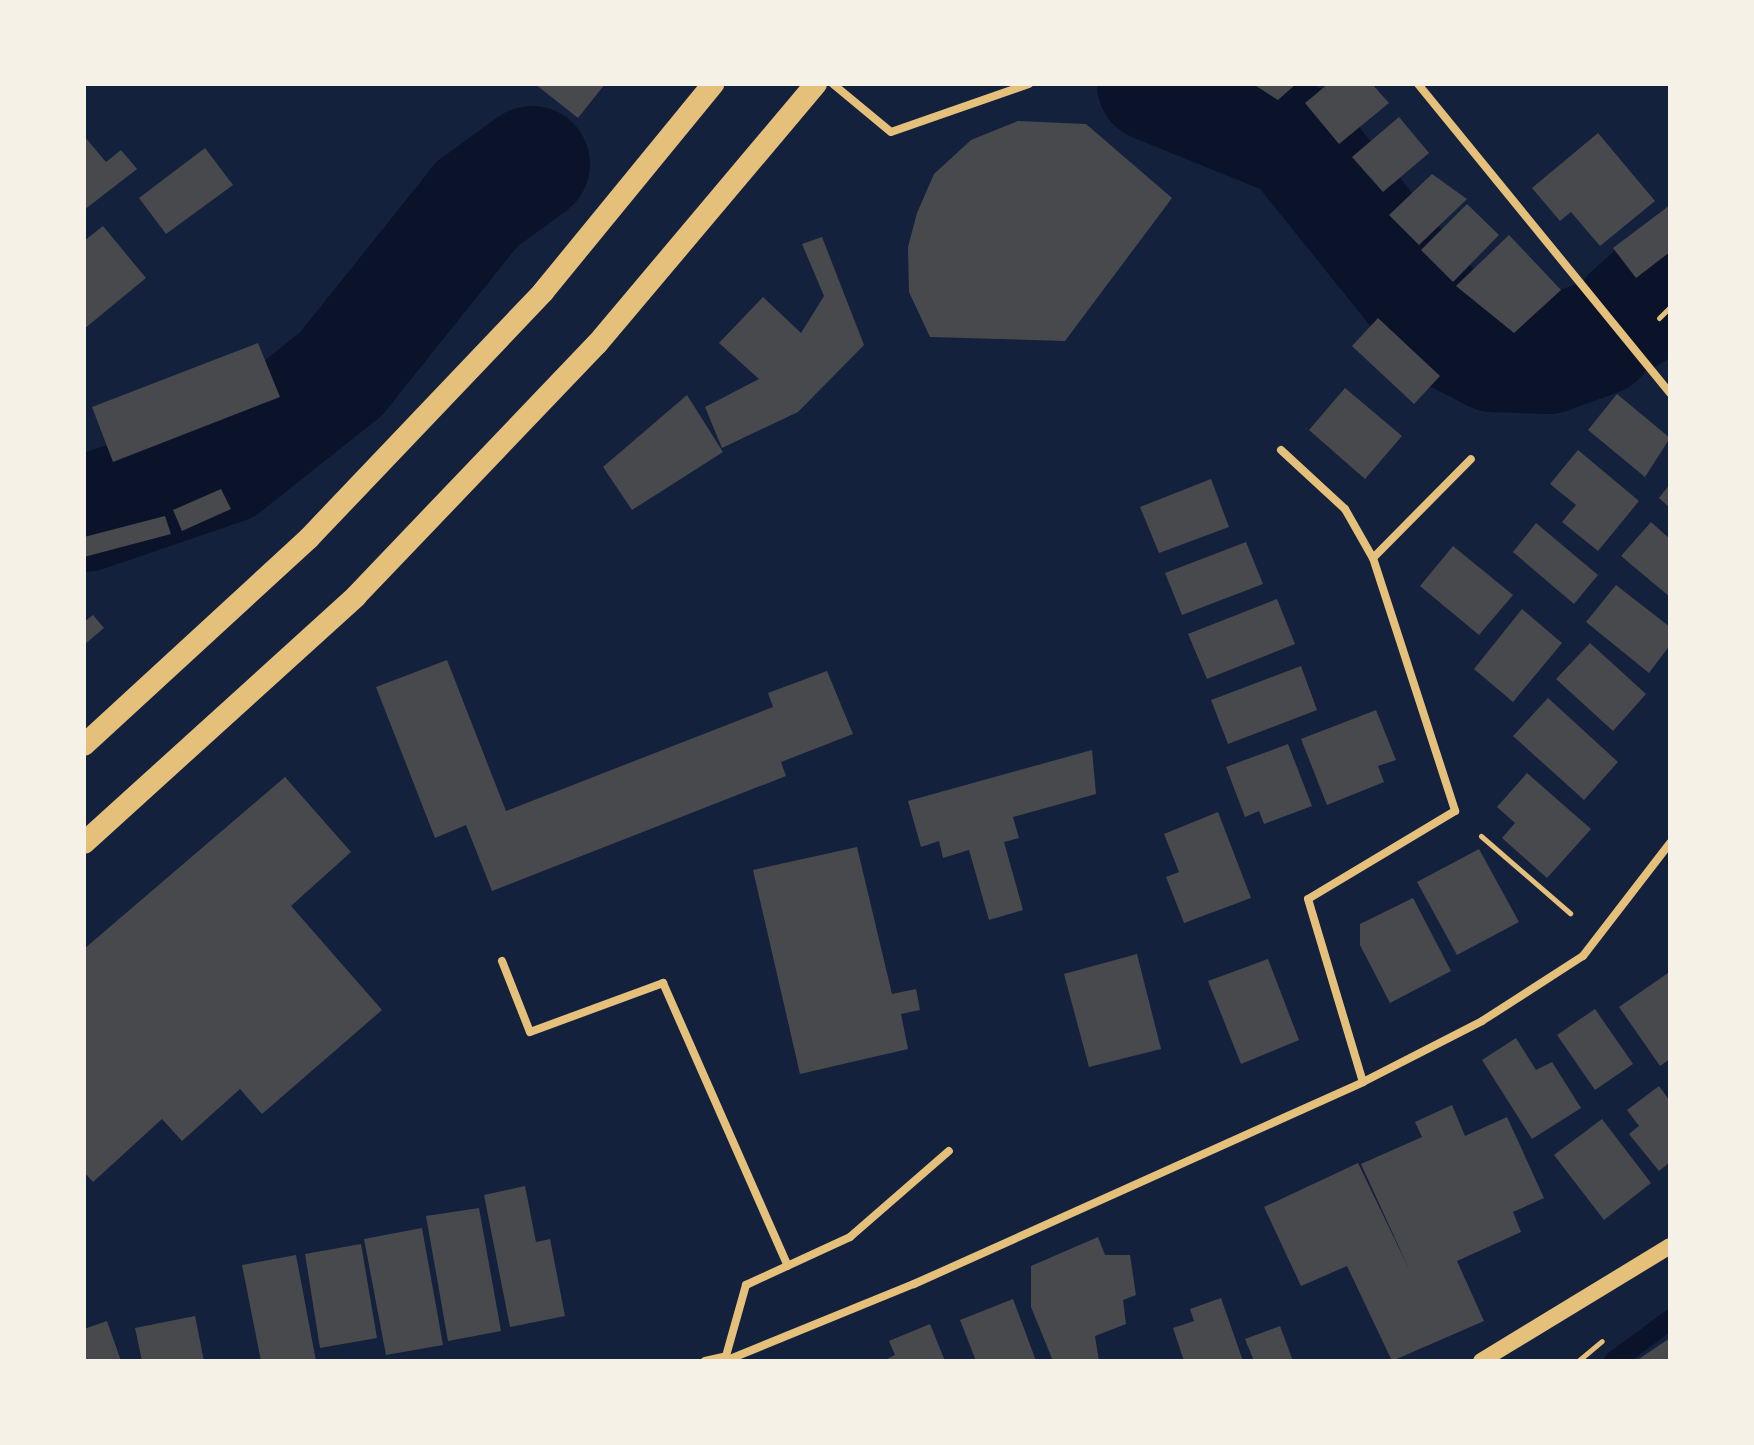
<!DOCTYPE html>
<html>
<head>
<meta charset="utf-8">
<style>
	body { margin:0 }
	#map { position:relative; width:1754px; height:1445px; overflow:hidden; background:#14213d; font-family:Commissioner,sans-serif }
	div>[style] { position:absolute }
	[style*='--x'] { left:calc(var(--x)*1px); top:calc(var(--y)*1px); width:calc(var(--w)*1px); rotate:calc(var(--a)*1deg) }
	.stream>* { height:20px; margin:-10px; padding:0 10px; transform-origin:10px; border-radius:10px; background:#0b132b }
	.river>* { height:116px; margin:-58px; padding:0 58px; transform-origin:58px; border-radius:58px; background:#0b132b }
	.building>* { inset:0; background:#48494c }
	.path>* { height:5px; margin:-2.5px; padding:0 2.5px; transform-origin:2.5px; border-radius:2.5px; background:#e5c07b }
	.minor>* { height:8px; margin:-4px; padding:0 4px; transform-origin:4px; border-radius:4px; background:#e5c07b }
	.secondary>* { height:16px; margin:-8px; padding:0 8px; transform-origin:8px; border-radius:8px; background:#e5c07b }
	.trunk>* { height:22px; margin:-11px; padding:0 11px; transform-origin:11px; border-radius:11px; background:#e5c07b }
	span { translate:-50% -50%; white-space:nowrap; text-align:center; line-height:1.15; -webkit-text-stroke:8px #f6f1e7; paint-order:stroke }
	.frame { position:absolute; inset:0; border:86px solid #f6f1e7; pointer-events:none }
</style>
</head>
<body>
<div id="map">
	<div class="stream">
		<i style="--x:1614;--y:1361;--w:69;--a:-36.2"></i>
	</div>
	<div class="river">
		<i style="--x:1155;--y:84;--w:152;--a:22"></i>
		<i style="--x:1296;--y:141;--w:244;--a:51.2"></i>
		<i style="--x:1449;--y:331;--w:51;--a:27.1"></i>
		<i style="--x:1494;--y:354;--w:54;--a:2.1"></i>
		<i style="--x:1548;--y:356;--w:53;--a:-19.8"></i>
		<i style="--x:1631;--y:314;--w:52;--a:-41.9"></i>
		<i style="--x:84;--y:514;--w:149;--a:-18.8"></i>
		<i style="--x:225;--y:466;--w:148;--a:-38.4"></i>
		<i style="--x:341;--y:374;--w:218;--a:-51.3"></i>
		<i style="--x:477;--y:204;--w:68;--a:-36"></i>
	</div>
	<div class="building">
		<i style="clip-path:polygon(535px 84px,605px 84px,578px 118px)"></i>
		<i style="clip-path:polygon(1253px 84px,1296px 84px,1278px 100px)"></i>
		<i style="clip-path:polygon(1328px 84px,1372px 84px,1389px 103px,1339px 144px,1305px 103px)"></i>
		<i style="clip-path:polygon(1399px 117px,1429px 153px,1383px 192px,1352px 157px)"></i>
		<i style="clip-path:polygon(1018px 121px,1086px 124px,1172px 198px,1065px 341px,930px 337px,909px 292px,908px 247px,917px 213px,934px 174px,971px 140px)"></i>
		<i style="clip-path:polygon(1598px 133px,1655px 201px,1600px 246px,1571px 212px,1560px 221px,1532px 188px)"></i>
		<i style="clip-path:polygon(84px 136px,106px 162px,121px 150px,137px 169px,84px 210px)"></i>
		<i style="clip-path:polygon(205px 148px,233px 185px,166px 234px,139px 198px)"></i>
		<i style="clip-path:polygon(1432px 174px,1467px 199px,1419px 245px,1389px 215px)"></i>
		<i style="clip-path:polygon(1467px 204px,1499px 235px,1453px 282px,1421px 250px)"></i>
		<i style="clip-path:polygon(1670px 205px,1670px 252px,1636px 278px,1613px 248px)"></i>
		<i style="clip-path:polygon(103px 226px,146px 278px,84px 329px,84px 241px)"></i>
		<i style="clip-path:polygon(1509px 235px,1561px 290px,1514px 333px,1456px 286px)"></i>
		<i style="clip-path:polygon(822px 237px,864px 345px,798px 412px,722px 448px,705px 407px,759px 379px,719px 343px,763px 297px,801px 333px,824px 296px,802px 244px)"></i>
		<i style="clip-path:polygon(1378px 318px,1440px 376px,1414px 404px,1352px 346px)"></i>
		<i style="clip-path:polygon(258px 343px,280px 397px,113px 462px,92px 407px)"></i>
		<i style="clip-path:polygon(1345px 388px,1402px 436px,1365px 479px,1309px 430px)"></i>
		<i style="clip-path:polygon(1617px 394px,1670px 438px,1645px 477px,1588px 430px)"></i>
		<i style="clip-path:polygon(687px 395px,723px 452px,632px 510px,603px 467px)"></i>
		<i style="clip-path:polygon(1578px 450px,1639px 501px,1598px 551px,1562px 522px,1576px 505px,1550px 484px)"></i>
		<i style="clip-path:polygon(1211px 479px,1229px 527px,1159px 553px,1140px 507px)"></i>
		<i style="clip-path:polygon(1670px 484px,1670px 508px,1659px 498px)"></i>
		<i style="clip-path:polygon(221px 489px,231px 509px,182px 531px,173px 510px)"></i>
		<i style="clip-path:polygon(165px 516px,171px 534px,84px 557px,84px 537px)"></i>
		<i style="clip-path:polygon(1651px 522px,1670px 539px,1670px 597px,1621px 556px)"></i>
		<i style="clip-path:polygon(1536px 523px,1598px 575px,1574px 604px,1513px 552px)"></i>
		<i style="clip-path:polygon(1246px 542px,1263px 584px,1182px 615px,1165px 573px)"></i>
		<i style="clip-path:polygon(1453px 546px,1513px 595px,1479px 635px,1420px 586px)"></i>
		<i style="clip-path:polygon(1616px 585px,1670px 627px,1670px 645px,1649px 673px,1586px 622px)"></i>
		<i style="clip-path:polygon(1277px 599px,1295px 644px,1207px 679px,1188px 634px)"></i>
		<i style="clip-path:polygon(1522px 609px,1562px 643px,1513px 702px,1474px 669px)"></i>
		<i style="clip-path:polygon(93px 615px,104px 628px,84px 645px,84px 622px)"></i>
		<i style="clip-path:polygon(1590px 643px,1646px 694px,1613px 731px,1556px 679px)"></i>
		<i style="clip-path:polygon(447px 660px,506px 811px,773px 707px,768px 693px,827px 671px,853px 734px,781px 762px,786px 776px,492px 891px,466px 825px,435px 838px,376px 687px)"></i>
		<i style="clip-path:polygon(1301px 666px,1317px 710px,1228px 744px,1211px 700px)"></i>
		<i style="clip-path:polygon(1548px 698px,1618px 762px,1584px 800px,1513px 736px)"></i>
		<i style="clip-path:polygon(1376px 710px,1396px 760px,1378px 766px,1384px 782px,1327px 805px,1301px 739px)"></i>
		<i style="clip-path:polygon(1288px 744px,1312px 806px,1264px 824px,1259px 811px,1245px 817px,1226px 767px)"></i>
		<i style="clip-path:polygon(1092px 750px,1096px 794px,1013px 817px,1019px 838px,1004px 842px,1023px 910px,989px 920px,969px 850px,943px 858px,939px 841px,921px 847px,908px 801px)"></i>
		<i style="clip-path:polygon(1527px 773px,1591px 829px,1547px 878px,1502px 838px,1515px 823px,1497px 807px)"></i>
		<i style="clip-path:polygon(285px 777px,351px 852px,291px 906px,382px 1010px,262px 1114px,240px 1089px,182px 1141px,162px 1119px,93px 1182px,84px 1172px,84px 949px)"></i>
		<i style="clip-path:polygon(1218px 812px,1251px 898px,1184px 923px,1166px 877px,1179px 872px,1164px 834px)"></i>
		<i style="clip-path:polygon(857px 847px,892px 994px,916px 989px,920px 1010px,901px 1014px,908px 1049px,800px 1074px,753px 870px)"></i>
		<i style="clip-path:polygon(1479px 849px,1519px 922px,1457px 955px,1417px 882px)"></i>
		<i style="clip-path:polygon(1413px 898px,1451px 971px,1390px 1003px,1360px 945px,1360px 924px)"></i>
		<i style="clip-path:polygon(1137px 954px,1161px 1049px,1089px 1067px,1064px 974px)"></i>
		<i style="clip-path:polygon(1268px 959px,1299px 1040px,1241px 1064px,1208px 981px)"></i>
		<i style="clip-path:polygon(1668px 973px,1670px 1059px,1660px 1066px,1619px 1007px)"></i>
		<i style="clip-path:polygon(1595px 1009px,1633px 1064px,1595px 1090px,1557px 1035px)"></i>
		<i style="clip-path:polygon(1516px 1038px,1536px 1070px,1552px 1062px,1581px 1108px,1532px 1139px,1482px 1060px)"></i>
		<i style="clip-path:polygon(1659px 1086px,1670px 1101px,1670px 1162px,1659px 1171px,1629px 1134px,1639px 1126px,1627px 1110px)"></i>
		<i style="clip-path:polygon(1452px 1105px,1465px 1136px,1507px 1117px,1544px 1198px,1513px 1212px,1521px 1232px,1457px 1261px,1484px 1321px,1392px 1361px,1347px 1266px,1301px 1286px,1264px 1207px,1358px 1163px,1410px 1271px,1361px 1164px,1422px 1137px,1415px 1122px)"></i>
		<i style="clip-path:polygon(1602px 1119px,1651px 1183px,1604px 1220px,1554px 1155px)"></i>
		<i style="clip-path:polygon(525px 1186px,536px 1242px,550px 1239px,565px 1316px,510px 1327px,484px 1195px)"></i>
		<i style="clip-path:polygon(479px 1208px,501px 1331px,448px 1341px,426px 1216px)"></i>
		<i style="clip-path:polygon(422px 1228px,443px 1345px,386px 1355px,364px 1239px)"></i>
		<i style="clip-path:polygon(1098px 1237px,1105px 1255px,1130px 1255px,1136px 1295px,1123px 1300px,1126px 1324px,1095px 1336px,1099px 1361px,1053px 1361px,1031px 1307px,1031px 1266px)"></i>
		<i style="clip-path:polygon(361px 1244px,377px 1338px,320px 1348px,305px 1254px)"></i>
		<i style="clip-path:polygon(296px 1255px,316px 1361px,261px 1361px,242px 1265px)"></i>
		<i style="clip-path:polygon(1221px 1298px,1243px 1361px,1184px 1361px,1173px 1328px,1194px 1321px,1190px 1309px)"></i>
		<i style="clip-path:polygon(1013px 1299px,1036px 1361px,976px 1361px,960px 1320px)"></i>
		<i style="clip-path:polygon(195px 1316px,204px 1361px,142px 1361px,135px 1328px)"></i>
		<i style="clip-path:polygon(107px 1321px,121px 1361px,84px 1361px,84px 1329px)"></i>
		<i style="clip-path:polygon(930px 1324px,945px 1361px,883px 1361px,895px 1355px,889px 1341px)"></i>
		<i style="clip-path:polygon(1280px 1326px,1293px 1361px,1254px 1361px,1245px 1339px)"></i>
		<i style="clip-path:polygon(1670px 1338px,1670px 1361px,1636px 1361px)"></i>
	</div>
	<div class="path">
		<i style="--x:1659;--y:318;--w:16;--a:-45"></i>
		<i style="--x:1481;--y:836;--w:118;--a:40.9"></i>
		<i style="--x:1578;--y:1361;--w:31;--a:-40"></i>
	</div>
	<div class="minor">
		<i style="--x:833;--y:84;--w:75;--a:39.6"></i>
		<i style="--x:891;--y:132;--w:146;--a:-19.2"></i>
		<i style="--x:1418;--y:84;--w:399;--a:50.8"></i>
		<i style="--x:1281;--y:450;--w:87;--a:42.7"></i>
		<i style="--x:1345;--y:509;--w:56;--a:60.3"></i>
		<i style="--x:1373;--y:558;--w:266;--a:72"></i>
		<i style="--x:1455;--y:811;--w:171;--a:149.1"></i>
		<i style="--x:1308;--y:899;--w:191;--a:73.3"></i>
		<i style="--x:1373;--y:558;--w:139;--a:-45.3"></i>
		<i style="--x:502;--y:961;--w:76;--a:68.5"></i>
		<i style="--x:530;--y:1032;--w:142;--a:-20.2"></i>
		<i style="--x:663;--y:983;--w:309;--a:66.2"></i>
		<i style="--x:705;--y:1361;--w:22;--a:-13"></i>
		<i style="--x:726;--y:1356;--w:74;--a:-74.3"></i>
		<i style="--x:746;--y:1285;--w:115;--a:-24.8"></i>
		<i style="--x:850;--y:1237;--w:131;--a:-41"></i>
		<i style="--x:725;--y:1361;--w:204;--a:-22.2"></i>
		<i style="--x:914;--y:1284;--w:492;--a:-24.2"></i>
		<i style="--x:1363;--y:1082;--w:134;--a:-27.1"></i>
		<i style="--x:1482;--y:1021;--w:120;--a:-32.8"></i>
		<i style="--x:1583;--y:956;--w:143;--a:-52.4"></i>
	</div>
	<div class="secondary">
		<i style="--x:1481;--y:1361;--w:221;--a:-31.3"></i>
	</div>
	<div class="trunk">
		<i style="--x:84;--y:745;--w:306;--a:-42.6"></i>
		<i style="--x:309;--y:538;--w:340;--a:-46.4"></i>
		<i style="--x:543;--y:292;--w:269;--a:-50.7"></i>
		<i style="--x:84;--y:843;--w:367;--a:-42.2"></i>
		<i style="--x:356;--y:596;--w:349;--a:-46.3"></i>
		<i style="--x:597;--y:344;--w:340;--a:-49.9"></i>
	</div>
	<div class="frame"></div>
</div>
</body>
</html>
